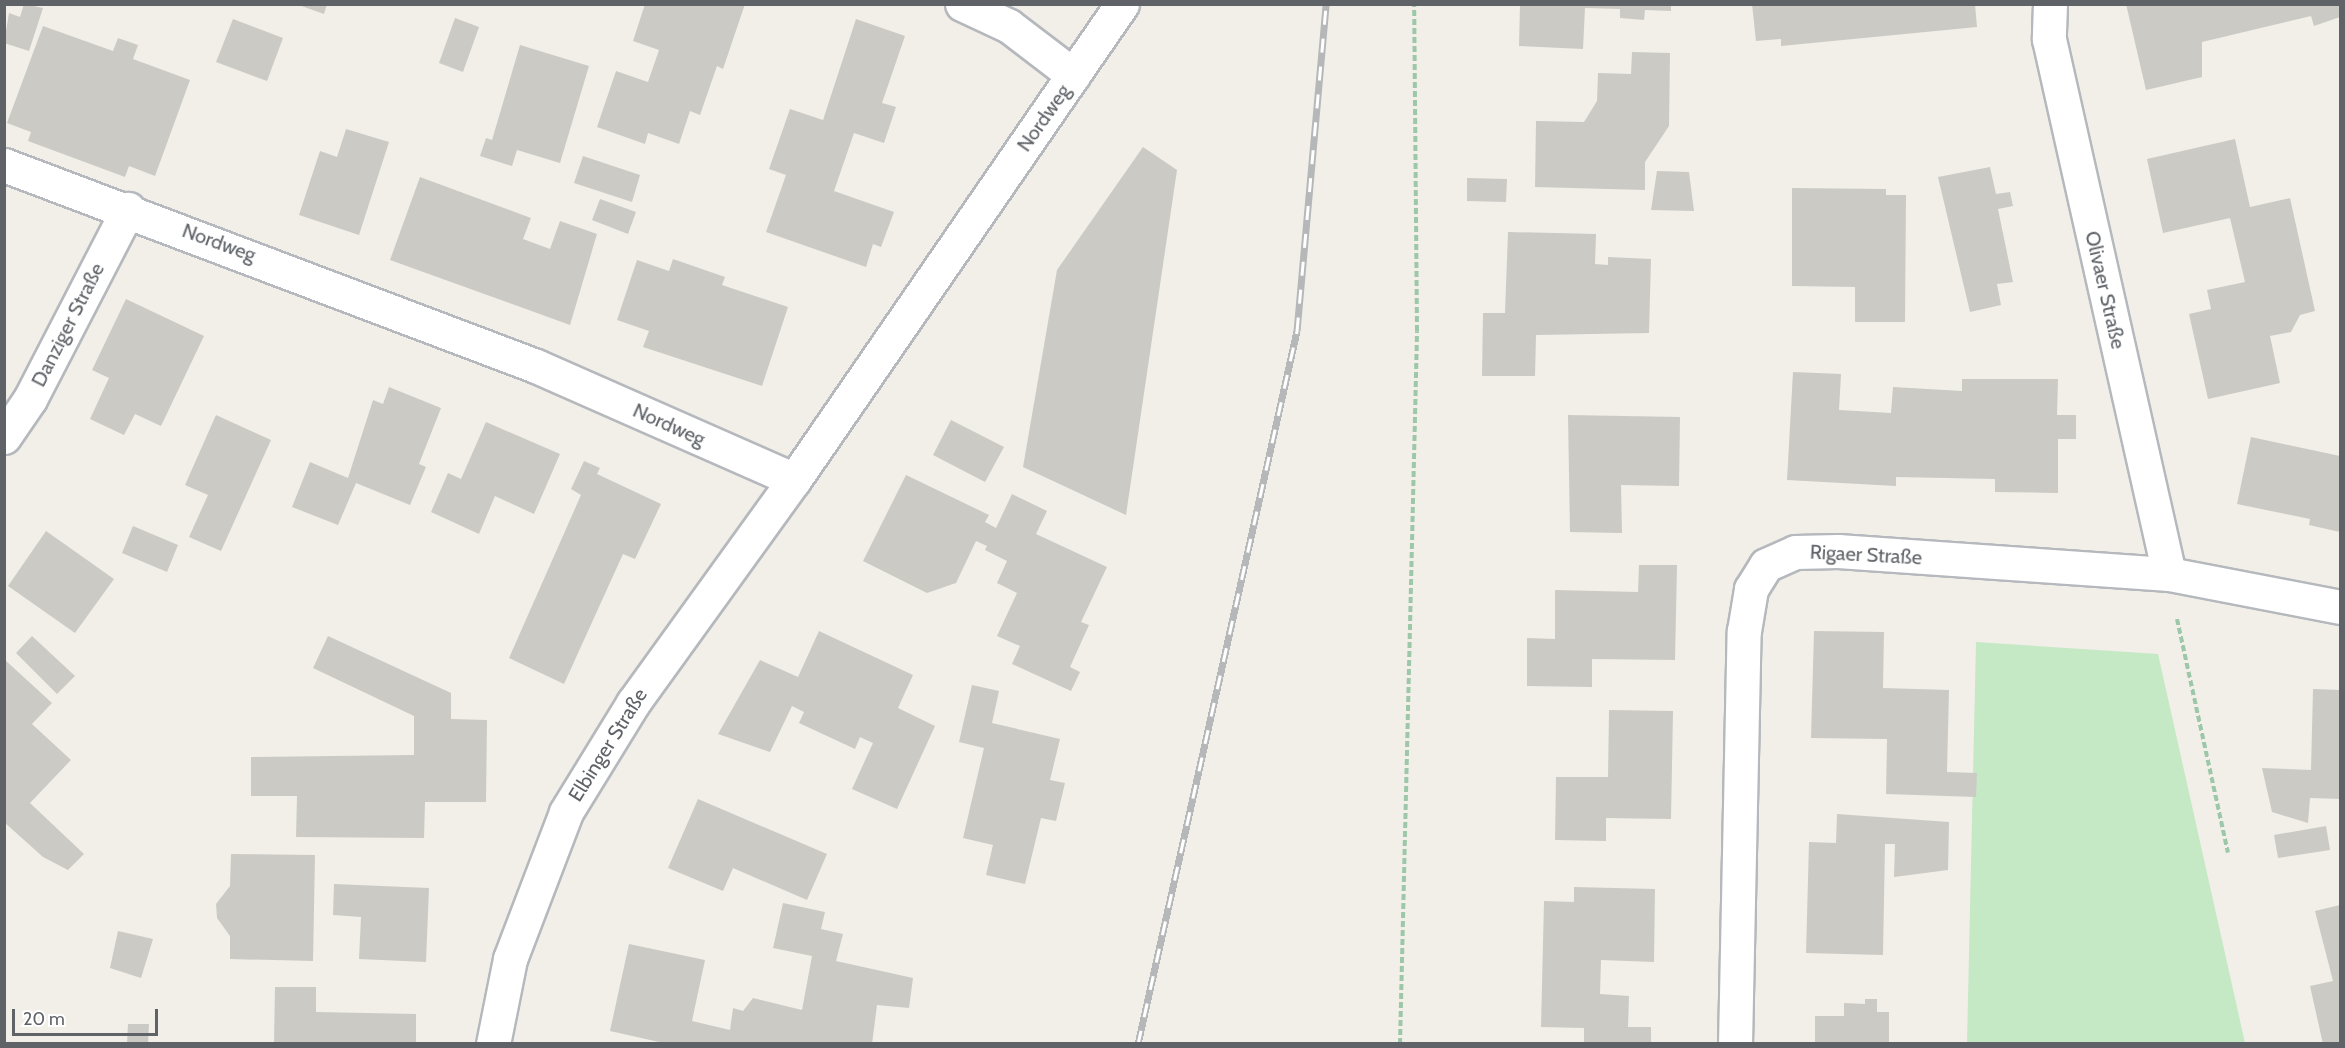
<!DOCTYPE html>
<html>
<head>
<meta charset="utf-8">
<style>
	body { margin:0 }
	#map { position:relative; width:2345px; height:1048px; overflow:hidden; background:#f1efe8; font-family:Cabin,sans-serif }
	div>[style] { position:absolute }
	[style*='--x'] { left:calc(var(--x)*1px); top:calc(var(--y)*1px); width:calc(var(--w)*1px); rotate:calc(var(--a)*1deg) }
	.green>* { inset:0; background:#c5e8c5 }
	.building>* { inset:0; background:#cccac5 }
	.path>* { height:4px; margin-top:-2px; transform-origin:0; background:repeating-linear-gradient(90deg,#9cc7a9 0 6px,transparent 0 9px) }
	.roads { filter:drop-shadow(2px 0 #b5b8bc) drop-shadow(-2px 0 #b5b8bc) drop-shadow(0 2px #b5b8bc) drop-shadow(0 -2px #b5b8bc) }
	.street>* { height:33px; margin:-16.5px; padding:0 16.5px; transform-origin:16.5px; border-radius:16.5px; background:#fff }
	.rail>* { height:7px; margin-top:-3.5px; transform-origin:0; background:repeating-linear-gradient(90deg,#fff 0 14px,#b6b7b8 0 28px); box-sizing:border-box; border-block:2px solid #b6b7b8 }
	span { translate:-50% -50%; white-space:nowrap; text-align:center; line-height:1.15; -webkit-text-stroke:4.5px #fff; paint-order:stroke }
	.street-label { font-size:20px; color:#5f6368 }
	.frame { position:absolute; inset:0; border:6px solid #5f6368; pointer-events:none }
	.scale { position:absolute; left:12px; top:1009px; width:146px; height:27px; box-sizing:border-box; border:3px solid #5f6368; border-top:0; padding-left:8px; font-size:18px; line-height:21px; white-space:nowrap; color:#5f6368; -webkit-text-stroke:4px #fff; paint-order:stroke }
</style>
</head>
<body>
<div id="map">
	<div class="green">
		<i style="clip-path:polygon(1976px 642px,2158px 654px,2245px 1043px,1967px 1044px)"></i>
	</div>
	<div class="building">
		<i style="clip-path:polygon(24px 4px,43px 8px,29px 51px,4px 43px,9px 13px,20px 17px)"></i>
		<i style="clip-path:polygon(296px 4px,327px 4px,324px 14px)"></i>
		<i style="clip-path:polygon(645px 4px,745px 4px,723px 69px,717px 66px,700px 115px,690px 111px,679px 144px,648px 133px,645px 144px,597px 127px,616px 71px,648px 82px,659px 50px,633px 41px)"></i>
		<i style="clip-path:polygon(1671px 4px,1671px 11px,1645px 10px,1644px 20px,1620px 18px,1620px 9px,1585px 8px,1583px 49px,1519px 46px,1520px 5px)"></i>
		<i style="clip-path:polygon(1752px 4px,1975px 4px,1977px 27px,1781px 46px,1781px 39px,1756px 41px)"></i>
		<i style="clip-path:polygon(2126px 4px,2340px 4px,2340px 17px,2314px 26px,2311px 16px,2202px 42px,2202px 77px,2146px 90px)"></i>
		<i style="clip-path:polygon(455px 18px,479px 27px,463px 72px,439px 63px)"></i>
		<i style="clip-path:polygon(233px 19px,283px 38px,267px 81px,216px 62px)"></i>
		<i style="clip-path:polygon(856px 19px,905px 36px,882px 103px,896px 107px,884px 143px,854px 133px,834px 191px,894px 212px,881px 247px,873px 244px,866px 267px,766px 232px,786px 175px,769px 169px,790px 109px,823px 120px)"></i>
		<i style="clip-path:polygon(43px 26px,113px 51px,118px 38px,138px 45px,133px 59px,190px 80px,155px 176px,129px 166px,125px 177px,28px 141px,31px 132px,7px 123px)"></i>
		<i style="clip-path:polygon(520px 45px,589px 66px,560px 163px,517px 150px,512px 166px,480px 156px,486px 138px,492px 140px)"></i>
		<i style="clip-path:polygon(1632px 52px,1670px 53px,1669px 126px,1645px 162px,1645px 190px,1535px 187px,1536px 121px,1584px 122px,1597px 101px,1598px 73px,1631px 74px)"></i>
		<i style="clip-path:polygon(346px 129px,389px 142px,359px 235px,299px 215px,320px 151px,337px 157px)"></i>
		<i style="clip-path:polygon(2235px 139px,2250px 207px,2290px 198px,2315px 311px,2300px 315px,2291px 332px,2270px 336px,2280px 383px,2208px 399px,2189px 314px,2211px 309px,2207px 290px,2245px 282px,2230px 218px,2163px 233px,2147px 159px)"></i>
		<i style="clip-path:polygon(1143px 147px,1177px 170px,1126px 515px,1023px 467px,1057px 270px)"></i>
		<i style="clip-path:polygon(583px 156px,640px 175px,632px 202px,574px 183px)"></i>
		<i style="clip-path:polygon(1990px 167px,1996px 194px,2010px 192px,2013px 206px,1998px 209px,2013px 282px,1997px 284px,2001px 305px,1970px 312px,1938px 177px)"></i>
		<i style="clip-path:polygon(1657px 171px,1689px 172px,1694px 211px,1651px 210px)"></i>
		<i style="clip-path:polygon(420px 177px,531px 218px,523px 239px,550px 249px,560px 221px,597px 234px,570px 325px,390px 260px)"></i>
		<i style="clip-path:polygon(1467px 178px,1507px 179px,1506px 202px,1467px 201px)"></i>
		<i style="clip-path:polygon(1792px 188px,1886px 189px,1886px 195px,1906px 195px,1905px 322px,1855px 322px,1855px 287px,1792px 286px)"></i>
		<i style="clip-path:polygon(600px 199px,636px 212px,628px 234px,592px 220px)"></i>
		<i style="clip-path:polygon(1508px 232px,1596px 234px,1595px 264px,1608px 265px,1608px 257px,1651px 259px,1649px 333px,1536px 335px,1535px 376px,1482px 376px,1483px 313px,1505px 313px)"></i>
		<i style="clip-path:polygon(673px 259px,725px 277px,722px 285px,788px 307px,762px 386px,643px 347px,649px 331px,617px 320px,637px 260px,669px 271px)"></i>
		<i style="clip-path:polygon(126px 299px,204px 336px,161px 426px,135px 414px,124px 435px,90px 419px,109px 378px,92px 370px)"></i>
		<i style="clip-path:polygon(1793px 372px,1841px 374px,1839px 410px,1891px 413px,1893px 387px,1962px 391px,1962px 379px,2058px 379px,2057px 415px,2076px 415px,2076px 439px,2058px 439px,2058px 493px,1995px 492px,1995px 479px,1896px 477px,1896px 486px,1787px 480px)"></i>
		<i style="clip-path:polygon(389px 387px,441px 408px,419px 464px,426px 467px,410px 505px,356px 483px,338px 525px,292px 507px,310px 462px,348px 478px,373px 400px,383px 404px)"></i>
		<i style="clip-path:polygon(216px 415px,271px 440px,221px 551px,189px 537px,208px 495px,185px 485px)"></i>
		<i style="clip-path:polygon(1568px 415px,1680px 417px,1679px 486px,1621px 485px,1622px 533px,1570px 532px)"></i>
		<i style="clip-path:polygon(951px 420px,1004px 447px,985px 482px,933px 455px)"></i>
		<i style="clip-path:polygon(486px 422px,560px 454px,534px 514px,495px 496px,479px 534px,431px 512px,448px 473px,461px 479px)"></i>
		<i style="clip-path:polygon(2251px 437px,2340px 456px,2340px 532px,2309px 525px,2310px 519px,2237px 504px)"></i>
		<i style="clip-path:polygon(584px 461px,600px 468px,597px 474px,661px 504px,635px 559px,623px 554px,564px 684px,509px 658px,581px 495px,571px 489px)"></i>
		<i style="clip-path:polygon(906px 475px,989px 515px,985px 522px,996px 528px,1012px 494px,1047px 511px,1036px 534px,1107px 567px,1081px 622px,1089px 625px,1070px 667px,1080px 672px,1071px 691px,1012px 664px,1020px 646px,997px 636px,1017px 593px,997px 583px,1007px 561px,985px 550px,987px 546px,976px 541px,956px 583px,927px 593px,863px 561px)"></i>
		<i style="clip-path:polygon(133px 526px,178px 545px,167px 572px,122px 553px)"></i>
		<i style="clip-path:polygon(46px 531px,114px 579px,75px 633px,8px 586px)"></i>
		<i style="clip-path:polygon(1639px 565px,1677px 565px,1675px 660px,1592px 659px,1592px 687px,1527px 686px,1527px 638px,1555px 639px,1555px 590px,1638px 592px)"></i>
		<i style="clip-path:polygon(819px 631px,913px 675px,898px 708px,935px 726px,897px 809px,852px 789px,873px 743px,860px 737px,855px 749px,799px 723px,804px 712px,792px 706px,770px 752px,718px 734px,760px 660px,798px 677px)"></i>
		<i style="clip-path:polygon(1814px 631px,1884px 632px,1883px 688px,1949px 690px,1947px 772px,1977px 773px,1976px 797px,1886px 794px,1887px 739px,1811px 738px)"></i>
		<i style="clip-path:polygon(32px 636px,75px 676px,57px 694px,16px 653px)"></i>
		<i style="clip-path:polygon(328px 636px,451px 693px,451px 719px,487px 720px,486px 802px,425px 802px,424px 838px,296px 837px,297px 796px,251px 796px,251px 757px,414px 755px,414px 716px,313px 668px)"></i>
		<i style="clip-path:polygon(4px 659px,52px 703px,32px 724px,71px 760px,30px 803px,84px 854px,68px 870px,43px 857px,4px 822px)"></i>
		<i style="clip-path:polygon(972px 685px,999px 691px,992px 723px,1060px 739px,1050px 780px,1065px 783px,1056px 821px,1041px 818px,1025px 884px,986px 875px,993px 845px,963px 838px,984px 748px,959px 742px)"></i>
		<i style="clip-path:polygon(2313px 689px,2340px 690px,2340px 799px,2310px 798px,2308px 823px,2272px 812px,2262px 768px,2311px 770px)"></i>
		<i style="clip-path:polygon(1609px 710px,1673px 711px,1671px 819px,1606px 818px,1606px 841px,1555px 840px,1556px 777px,1608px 777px)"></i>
		<i style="clip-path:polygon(698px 799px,827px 854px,807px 900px,733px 868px,723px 891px,668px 868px)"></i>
		<i style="clip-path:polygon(1837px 814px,1949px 822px,1948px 870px,1894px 877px,1895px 844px,1885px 844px,1883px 955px,1806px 953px,1809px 842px,1836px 843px)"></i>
		<i style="clip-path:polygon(2326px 826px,2330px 850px,2278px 858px,2274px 835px)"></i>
		<i style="clip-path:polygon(231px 854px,315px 855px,313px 961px,230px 959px,230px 936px,217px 918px,216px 904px,230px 886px)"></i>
		<i style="clip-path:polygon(334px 884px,429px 888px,426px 962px,359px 959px,361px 917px,333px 915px)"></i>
		<i style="clip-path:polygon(1574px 887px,1655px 889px,1654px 962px,1601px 960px,1600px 994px,1629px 996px,1628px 1027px,1651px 1027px,1651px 1044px,1584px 1044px,1584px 1028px,1541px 1027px,1544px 901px,1574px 902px)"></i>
		<i style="clip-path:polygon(783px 903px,825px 912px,821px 929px,843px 934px,836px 961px,913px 978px,909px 1008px,877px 1005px,872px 1044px,668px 1044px,610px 1031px,629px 944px,705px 960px,692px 1021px,730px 1030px,733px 1008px,743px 1011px,753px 998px,802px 1010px,812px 956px,773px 948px)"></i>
		<i style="clip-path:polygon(2340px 905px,2340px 1042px,2323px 1044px,2310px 986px,2333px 981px,2315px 911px)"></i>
		<i style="clip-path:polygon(118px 931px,153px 939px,141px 978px,110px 968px)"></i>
		<i style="clip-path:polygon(275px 987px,316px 987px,316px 1012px,416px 1014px,416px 1044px,274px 1043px)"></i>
		<i style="clip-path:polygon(1865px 999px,1877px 999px,1877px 1012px,1889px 1012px,1889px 1044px,1815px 1044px,1815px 1016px,1844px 1016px,1844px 1003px,1865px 1004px)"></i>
		<i style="clip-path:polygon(128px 1024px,149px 1024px,148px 1044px,127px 1044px)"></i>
	</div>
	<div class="path">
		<i style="--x:2177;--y:619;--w:239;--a:77.7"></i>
		<i style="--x:1400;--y:1044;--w:713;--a:-88.63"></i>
		<i style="--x:1417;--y:331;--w:327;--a:-90.5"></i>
	</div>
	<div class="roads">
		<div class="street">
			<i style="--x:962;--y:4;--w:52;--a:25.1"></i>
			<i style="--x:1009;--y:26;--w:81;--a:37.4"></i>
			<i style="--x:2050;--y:4;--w:35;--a:92"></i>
			<i style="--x:2049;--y:39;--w:548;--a:77.36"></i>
			<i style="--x:4;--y:165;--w:569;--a:20.7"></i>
			<i style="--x:536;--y:366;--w:282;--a:23.8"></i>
			<i style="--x:4;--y:437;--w:46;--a:-55.6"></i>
			<i style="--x:30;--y:399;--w:214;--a:-62.7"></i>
			<i style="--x:493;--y:1044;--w:87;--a:-78.7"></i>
			<i style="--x:510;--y:959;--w:157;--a:-69.1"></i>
			<i style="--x:566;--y:812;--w:128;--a:-58.4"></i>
			<i style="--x:633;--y:703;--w:275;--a:-54.2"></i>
			<i style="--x:794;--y:480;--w:578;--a:-55.43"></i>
			<i style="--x:1735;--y:1044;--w:413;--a:-88.8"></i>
			<i style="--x:1744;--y:631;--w:43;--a:-80.5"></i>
			<i style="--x:1751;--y:589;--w:28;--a:-58"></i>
			<i style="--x:1766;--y:565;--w:32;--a:-24"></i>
			<i style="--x:1795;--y:552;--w:43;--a:-1.3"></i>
			<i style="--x:1838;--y:551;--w:332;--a:4"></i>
			<i style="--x:2169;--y:574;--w:174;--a:10.9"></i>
		</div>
	</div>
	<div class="rail">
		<i style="--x:1138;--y:1044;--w:731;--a:-77.43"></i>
		<i style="--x:1297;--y:331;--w:328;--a:-84.9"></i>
	</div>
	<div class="street-label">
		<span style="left:1044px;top:118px;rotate:-55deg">Nordweg</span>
		<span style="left:219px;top:243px;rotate:20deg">Nordweg</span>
		<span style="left:2105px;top:290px;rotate:77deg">Olivaer Straße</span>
		<span style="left:68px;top:325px;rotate:-63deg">Danziger Straße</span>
		<span style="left:669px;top:425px;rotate:24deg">Nordweg</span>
		<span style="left:1866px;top:555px;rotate:3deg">Rigaer Straße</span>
		<span style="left:608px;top:745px;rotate:-58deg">Elbinger Straße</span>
	</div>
	<div class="frame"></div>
	<div class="scale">20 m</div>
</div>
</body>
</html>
